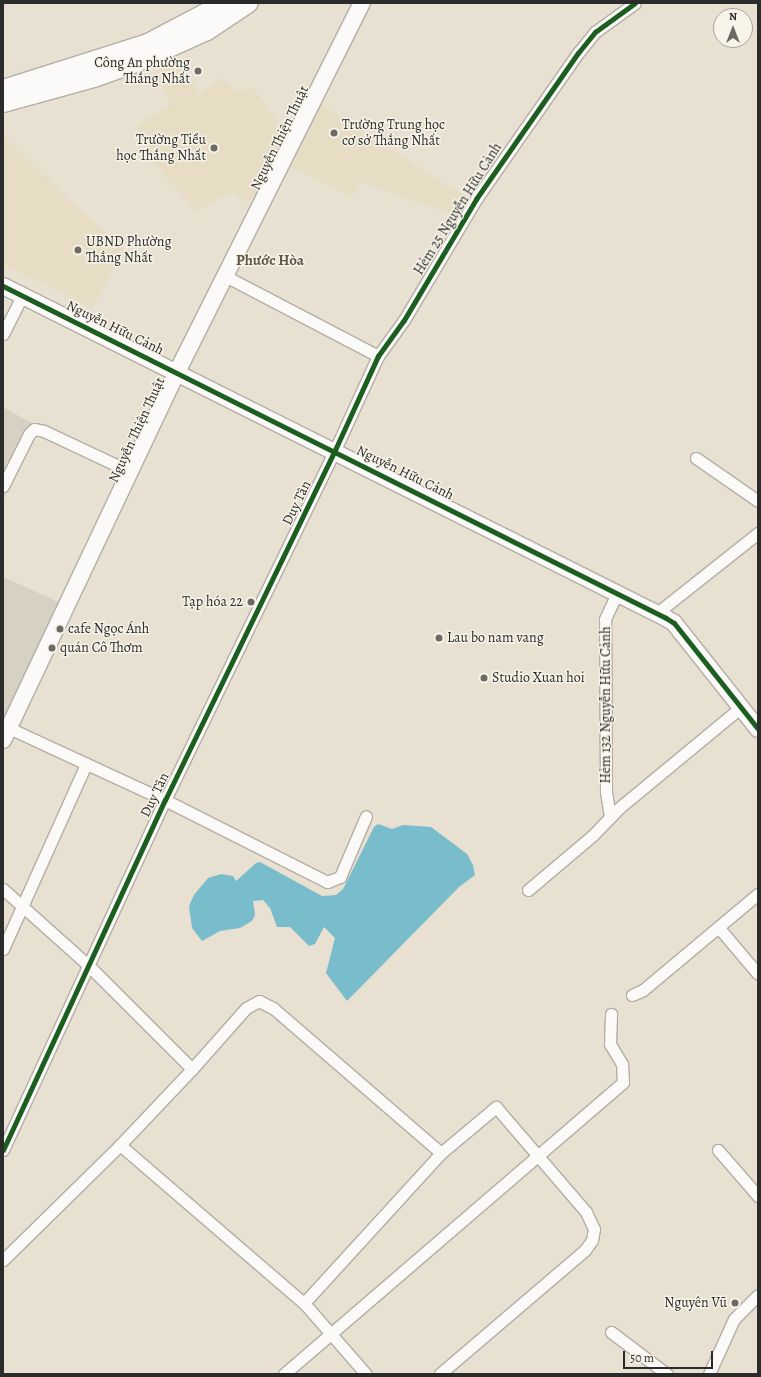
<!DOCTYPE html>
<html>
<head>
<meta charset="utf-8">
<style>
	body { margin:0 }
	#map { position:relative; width:761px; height:1377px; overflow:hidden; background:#e8e0d1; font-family:Alegreya,serif }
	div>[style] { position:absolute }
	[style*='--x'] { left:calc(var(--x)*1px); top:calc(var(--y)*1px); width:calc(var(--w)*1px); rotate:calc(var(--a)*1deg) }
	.built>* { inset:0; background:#e6ddc4 }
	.industrial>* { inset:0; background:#d6d1c3 }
	.water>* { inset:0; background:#79bccb }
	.roads { filter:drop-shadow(1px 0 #b3aea5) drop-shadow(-1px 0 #b3aea5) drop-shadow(0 1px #b3aea5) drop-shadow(0 -1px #b3aea5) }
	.street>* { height:11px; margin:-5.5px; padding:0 5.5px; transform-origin:5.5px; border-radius:5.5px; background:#fcfaf8 }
	.secondary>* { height:16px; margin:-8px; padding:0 8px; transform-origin:8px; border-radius:8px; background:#fcfaf8 }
	.primary>* { height:18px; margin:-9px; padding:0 9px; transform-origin:9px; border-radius:9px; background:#fcfaf8 }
	.cycleway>* { height:5px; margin:-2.5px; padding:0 2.5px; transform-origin:2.5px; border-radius:2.5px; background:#1b5e20 }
	.dots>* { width:11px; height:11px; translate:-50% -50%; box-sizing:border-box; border:2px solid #f7f3e8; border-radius:50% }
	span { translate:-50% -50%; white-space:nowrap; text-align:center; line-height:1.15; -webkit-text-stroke:3px #f7f3e8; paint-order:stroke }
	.poi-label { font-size:14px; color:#2b2b2b }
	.right { translate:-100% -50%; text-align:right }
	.left { translate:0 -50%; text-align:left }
	.street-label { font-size:14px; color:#2b2b2b }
	.neighbourhood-label { font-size:15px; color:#615544; font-weight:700 }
	.frame { position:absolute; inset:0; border:4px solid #2b2b2b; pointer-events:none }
	.north { position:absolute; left:713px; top:8px; width:40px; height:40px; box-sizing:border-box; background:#f7f3e8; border:1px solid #a5a39c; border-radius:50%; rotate:0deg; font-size:11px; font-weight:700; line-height:16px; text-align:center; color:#2b2b2b }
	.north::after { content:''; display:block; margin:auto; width:14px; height:18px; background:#6d6a65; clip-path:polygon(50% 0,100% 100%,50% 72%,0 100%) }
	.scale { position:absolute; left:623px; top:1351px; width:90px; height:18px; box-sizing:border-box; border:2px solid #2b2b2b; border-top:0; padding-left:5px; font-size:12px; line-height:14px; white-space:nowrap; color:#2b2b2b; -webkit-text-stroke:3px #f7f3e8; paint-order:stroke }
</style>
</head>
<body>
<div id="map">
	<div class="built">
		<i style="clip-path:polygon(177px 60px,200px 94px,223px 78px,237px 92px,253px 88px,288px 135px,256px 196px,246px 203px,232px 192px,196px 211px,152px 161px,137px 125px,171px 105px,154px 72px)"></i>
		<i style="clip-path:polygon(317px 102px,466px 197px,455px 215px,360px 182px,351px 197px,287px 165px)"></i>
		<i style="clip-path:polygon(3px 135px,70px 201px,124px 249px,93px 307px,3px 265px)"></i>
	</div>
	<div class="industrial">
		<i style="clip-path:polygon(3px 407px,33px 424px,3px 501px)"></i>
		<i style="clip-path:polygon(3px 577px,61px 603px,3px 725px)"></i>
	</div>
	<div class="water">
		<i style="clip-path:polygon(378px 824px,392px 829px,403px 825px,431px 827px,467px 854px,473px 865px,475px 875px,459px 887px,347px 1001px,326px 973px,335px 938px,324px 927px,315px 944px,309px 946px,290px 927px,277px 927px,270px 908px,263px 900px,253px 901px,255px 915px,252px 921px,240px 928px,220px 931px,202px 941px,192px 928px,189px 906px,194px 895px,208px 878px,221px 874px,233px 876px,236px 881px,256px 863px,260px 862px,322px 896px,336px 895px,343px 889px,374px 827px)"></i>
	</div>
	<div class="roads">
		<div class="street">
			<i style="--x:225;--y:276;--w:173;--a:27.6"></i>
			<i style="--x:3;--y:334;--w:42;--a:-63.4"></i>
			<i style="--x:696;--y:458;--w:75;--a:34.7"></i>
			<i style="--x:3;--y:486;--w:58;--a:-63.4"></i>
			<i style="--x:29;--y:434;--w:7;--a:-45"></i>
			<i style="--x:34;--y:429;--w:10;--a:11"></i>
			<i style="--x:44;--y:431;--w:96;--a:25.2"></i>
			<i style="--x:657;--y:613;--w:129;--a:-38.4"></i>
			<i style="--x:9;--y:728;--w:172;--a:24.8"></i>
			<i style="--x:165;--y:800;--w:182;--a:26.8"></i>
			<i style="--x:327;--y:882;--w:14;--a:-21"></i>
			<i style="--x:340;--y:877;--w:66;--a:-66.9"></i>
			<i style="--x:610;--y:817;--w:25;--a:-99"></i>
			<i style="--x:606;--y:792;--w:173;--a:-90.3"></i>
			<i style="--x:605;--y:619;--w:29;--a:-65"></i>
			<i style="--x:3;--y:889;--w:114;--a:41.8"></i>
			<i style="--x:88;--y:965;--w:147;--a:45"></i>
			<i style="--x:192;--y:1069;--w:81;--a:-48.5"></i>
			<i style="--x:246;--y:1008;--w:15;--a:-28"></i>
			<i style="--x:259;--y:1001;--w:16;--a:27"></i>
			<i style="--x:273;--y:1008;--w:222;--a:40.8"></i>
			<i style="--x:528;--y:890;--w:85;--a:-40.2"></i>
			<i style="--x:593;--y:835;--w:37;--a:-46"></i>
			<i style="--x:619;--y:808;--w:157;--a:-39.6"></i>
			<i style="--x:719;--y:928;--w:60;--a:49.7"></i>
			<i style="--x:3;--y:949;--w:203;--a:-65.8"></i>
			<i style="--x:632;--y:995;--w:12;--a:-24"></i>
			<i style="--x:643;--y:990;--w:150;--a:-39.9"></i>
			<i style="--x:120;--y:1145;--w:243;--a:40.7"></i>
			<i style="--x:304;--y:1303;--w:94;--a:48.9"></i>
			<i style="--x:3;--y:1150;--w:386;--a:-65.2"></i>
			<i style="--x:165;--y:800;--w:387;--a:-64.1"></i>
			<i style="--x:334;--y:452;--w:106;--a:-65.4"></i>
			<i style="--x:378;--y:356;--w:44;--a:-54.2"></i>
			<i style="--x:404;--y:320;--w:141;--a:-59.2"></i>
			<i style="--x:476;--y:199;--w:178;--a:-55.1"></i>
			<i style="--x:578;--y:53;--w:27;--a:-51"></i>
			<i style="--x:595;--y:32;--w:49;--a:-35.9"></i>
			<i style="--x:718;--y:1150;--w:61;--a:49"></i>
			<i style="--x:3;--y:1260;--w:164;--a:-44.5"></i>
			<i style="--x:120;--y:1145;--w:105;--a:-46.5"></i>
			<i style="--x:304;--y:1303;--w:203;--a:-47.6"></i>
			<i style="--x:441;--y:1153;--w:72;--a:-39.9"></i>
			<i style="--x:496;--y:1107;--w:138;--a:49.4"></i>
			<i style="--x:586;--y:1212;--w:19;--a:65"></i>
			<i style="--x:594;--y:1229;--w:11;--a:100"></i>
			<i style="--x:592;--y:1240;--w:12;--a:125"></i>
			<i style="--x:585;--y:1250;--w:191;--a:139.5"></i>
			<i style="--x:611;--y:1332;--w:70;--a:36.9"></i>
			<i style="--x:284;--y:1374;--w:447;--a:-40.7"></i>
			<i style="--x:623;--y:1082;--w:18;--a:-93"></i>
			<i style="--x:622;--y:1064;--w:23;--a:-121"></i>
			<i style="--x:610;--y:1044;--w:30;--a:-88"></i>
			<i style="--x:709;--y:1374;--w:60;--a:-65.6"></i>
			<i style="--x:734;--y:1319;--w:34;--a:-45"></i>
		</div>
		<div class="secondary">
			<i style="--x:3;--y:286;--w:741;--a:26.6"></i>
			<i style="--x:666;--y:618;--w:9;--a:32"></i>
			<i style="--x:674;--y:623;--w:135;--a:51.6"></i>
			<i style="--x:3;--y:740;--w:407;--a:-64.7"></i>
			<i style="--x:177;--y:372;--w:413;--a:-63.4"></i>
		</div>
		<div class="primary">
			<i style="--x:3;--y:89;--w:152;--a:-17.6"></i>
			<i style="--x:148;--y:43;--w:86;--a:-27.8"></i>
			<i style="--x:3;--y:103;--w:94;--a:-15.4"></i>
			<i style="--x:94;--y:78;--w:45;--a:-19.7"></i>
			<i style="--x:136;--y:63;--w:78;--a:-24.3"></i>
			<i style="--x:207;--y:31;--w:50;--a:-33.7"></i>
		</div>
	</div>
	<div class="cycleway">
		<i style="--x:3;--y:286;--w:741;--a:26.6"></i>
		<i style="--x:666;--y:618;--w:9;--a:32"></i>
		<i style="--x:674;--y:623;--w:135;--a:51.6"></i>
		<i style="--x:3;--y:1150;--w:386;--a:-65.2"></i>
		<i style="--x:165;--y:800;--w:387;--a:-64.1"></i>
		<i style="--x:334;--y:452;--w:106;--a:-65.4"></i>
		<i style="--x:378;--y:356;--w:44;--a:-54.2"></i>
		<i style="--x:404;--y:320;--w:141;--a:-59.2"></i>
		<i style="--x:476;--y:199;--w:178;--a:-55.1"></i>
		<i style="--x:578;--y:53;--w:27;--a:-51"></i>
		<i style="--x:595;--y:32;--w:49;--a:-35.9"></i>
	</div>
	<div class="dots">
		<i style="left:198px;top:71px;background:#6d6a65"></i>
		<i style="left:334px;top:133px;background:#6d6a65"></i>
		<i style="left:214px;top:148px;background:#6d6a65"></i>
		<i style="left:78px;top:250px;background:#6d6a65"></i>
		<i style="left:251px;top:602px;background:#6d6a65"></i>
		<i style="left:60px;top:629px;background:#6d6a65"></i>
		<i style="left:439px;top:638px;background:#6d6a65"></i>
		<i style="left:52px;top:648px;background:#6d6a65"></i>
		<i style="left:484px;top:678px;background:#6d6a65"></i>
		<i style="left:735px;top:1303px;background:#6d6a65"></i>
	</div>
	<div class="poi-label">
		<span class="right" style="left:190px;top:71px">Công An phường<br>Thắng Nhất</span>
		<span class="left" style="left:342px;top:133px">Trường Trung học<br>cơ sở Thắng Nhất</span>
		<span class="right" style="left:206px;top:148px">Trường Tiểu<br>học Thắng Nhất</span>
		<span class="left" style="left:86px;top:250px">UBND Phường<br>Thắng Nhất</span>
		<span class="right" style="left:243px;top:602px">Tạp hóa 22</span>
		<span class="left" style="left:68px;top:629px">cafe Ngọc Ánh</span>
		<span class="left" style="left:447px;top:638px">Lau bo nam vang</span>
		<span class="left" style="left:60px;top:648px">quán Cô Thơm</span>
		<span class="left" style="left:492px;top:678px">Studio Xuan hoi</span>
		<span class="right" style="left:727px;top:1303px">Nguyên Vũ</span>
	</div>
	<div class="street-label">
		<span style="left:280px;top:138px;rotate:-64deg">Nguyễn Thiện Thuật</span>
		<span style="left:458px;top:209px;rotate:-58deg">Hẻm 25 Nguyễn Hữu Cảnh</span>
		<span style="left:115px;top:328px;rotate:26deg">Nguyễn Hữu Cảnh</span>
		<span style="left:137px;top:430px;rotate:-65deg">Nguyễn Thiện Thuật</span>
		<span style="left:405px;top:473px;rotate:26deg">Nguyễn Hữu Cảnh</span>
		<span style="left:297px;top:503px;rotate:-64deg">Duy Tân</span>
		<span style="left:606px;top:705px;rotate:-90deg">Hẻm 132 Nguyễn Hữu Cảnh</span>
		<span style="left:155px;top:795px;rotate:-64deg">Duy Tân</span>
	</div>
	<div class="neighbourhood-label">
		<span style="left:270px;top:261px">Phước Hòa</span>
	</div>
	<div class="frame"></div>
	<div class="north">N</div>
	<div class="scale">50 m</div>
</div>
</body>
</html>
